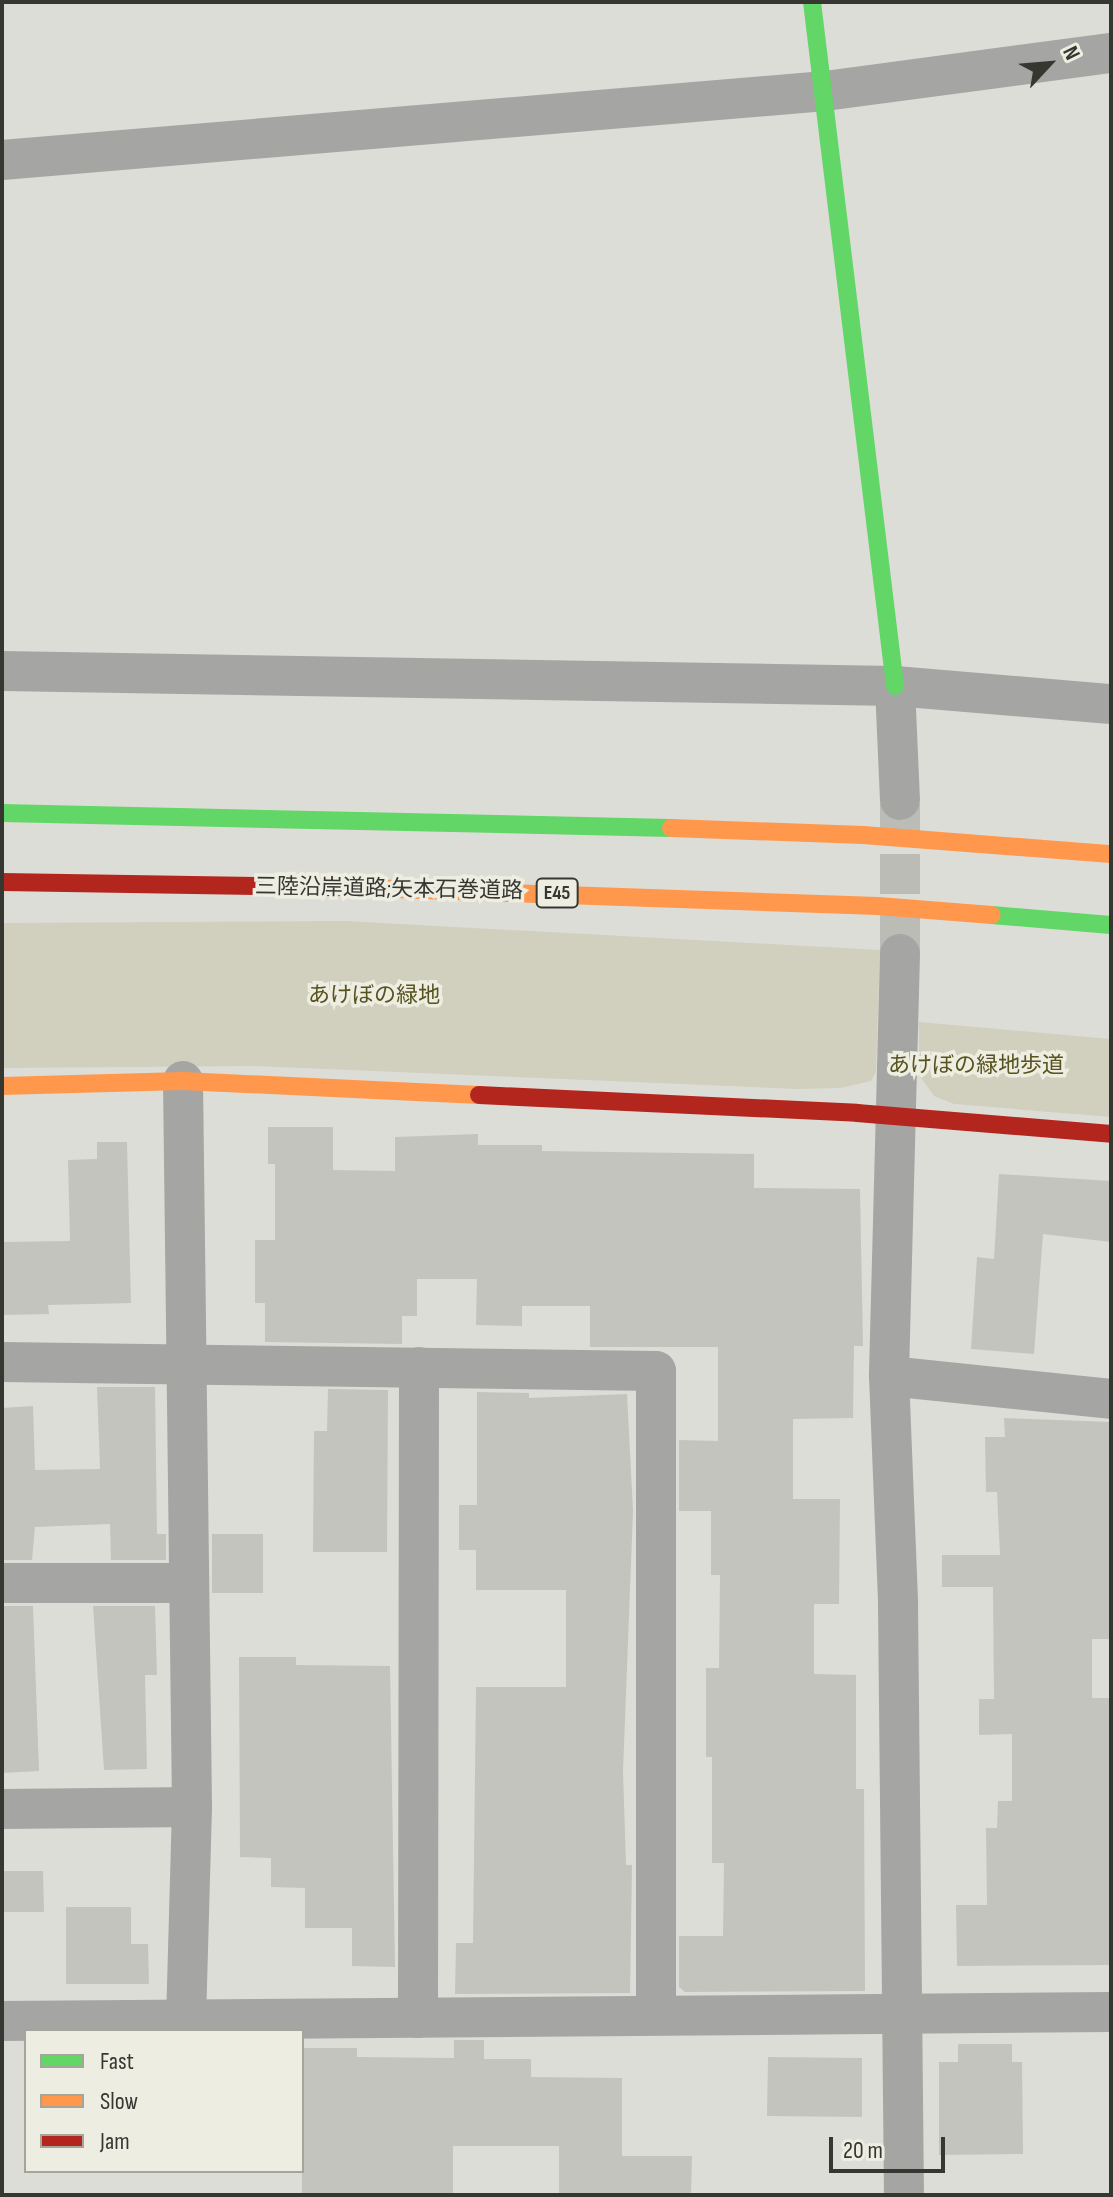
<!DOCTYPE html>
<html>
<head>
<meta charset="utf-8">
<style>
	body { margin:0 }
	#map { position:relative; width:1113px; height:2197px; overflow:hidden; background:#ddddd7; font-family:"Sofia Sans Condensed","Noto Sans JP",sans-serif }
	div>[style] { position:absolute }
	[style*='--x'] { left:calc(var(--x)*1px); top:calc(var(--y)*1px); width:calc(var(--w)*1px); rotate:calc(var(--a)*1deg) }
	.green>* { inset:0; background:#d1d0be }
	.building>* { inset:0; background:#c4c4bf }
	.street-tunnel>* { height:40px; margin-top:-20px; transform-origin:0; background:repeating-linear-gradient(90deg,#bcbcb6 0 40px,transparent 0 60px) }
	.street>* { height:40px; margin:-20px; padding:0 20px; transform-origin:20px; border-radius:20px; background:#a5a5a3 }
	.fast>* { height:18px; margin:-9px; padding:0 9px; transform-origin:9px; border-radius:9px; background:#63d668 }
	.slow>* { height:18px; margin:-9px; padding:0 9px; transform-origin:9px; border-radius:9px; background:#ff974d }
	.jam>* { height:18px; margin:-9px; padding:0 9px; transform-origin:9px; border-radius:9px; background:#b3261e }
	span { translate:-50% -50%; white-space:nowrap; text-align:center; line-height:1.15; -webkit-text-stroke:7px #edede1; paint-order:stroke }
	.shield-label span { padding:2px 6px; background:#edede1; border:2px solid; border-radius:6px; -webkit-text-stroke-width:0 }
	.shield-label { font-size:20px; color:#373732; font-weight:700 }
	.street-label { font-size:22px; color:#373732 }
	.park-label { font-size:22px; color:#57521f }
	.frame { position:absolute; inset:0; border:4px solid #373732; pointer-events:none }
	.legend { position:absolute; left:24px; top:2029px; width:280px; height:144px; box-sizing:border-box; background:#edede1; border:2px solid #a4a49b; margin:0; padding:10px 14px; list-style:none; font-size:24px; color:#373732 }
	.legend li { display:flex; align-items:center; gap:16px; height:40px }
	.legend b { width:40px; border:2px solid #a4a49b }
	.north { position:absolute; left:1009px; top:24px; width:80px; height:80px; -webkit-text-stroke:6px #edede1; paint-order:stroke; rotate:64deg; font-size:22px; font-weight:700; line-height:32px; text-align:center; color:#373732 }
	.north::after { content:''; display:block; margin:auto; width:28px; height:36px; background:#373732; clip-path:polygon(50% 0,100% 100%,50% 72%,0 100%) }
	.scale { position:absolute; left:829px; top:2137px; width:116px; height:36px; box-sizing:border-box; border:4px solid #373732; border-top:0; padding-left:10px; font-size:24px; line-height:28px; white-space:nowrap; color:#373732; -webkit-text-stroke:6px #edede1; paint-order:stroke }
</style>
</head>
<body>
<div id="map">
	<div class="green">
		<i style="clip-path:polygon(346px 921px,880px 950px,876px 1072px,871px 1081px,841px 1088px,798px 1089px,255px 1066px,2px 1068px,2px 923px)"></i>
		<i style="clip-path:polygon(919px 1022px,1111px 1039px,1111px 1117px,954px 1104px,934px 1096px,919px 1075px)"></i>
	</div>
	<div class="building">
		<i style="clip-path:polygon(268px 1127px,333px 1127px,333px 1170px,395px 1171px,395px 1137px,478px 1134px,478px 1145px,542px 1145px,542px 1151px,754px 1154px,754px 1188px,860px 1189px,863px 1346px,854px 1346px,853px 1418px,793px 1419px,793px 1499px,840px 1499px,839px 1604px,814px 1604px,814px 1674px,856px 1675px,856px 1789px,864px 1789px,865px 1991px,685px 1992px,679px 1987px,679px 1936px,723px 1936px,724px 1863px,712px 1863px,712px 1757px,706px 1757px,706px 1668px,719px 1668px,720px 1575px,711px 1575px,711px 1511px,679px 1511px,679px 1440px,718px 1441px,718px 1347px,590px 1347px,590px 1306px,522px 1306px,522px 1326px,476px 1325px,477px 1279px,417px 1279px,417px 1316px,402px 1316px,402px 1344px,265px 1342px,265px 1303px,255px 1303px,255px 1240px,275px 1240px,275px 1164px,268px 1164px)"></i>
		<i style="clip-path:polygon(97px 1142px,127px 1142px,131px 1303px,48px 1305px,49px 1314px,2px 1315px,2px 1242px,70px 1241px,68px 1160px,97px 1159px)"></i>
		<i style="clip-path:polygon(999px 1174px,1111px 1181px,1111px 1242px,1043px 1234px,1034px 1354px,971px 1349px,977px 1257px,994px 1259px)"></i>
		<i style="clip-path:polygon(97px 1387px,155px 1387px,157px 1534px,166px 1534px,166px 1560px,111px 1560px,110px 1524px,35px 1527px,32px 1560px,2px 1560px,2px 1408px,33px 1406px,35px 1470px,100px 1469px)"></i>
		<i style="clip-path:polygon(328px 1389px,388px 1390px,387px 1552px,313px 1552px,314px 1431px,327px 1431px)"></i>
		<i style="clip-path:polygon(477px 1392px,529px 1393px,529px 1398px,627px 1394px,633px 1511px,623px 1771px,626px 1865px,632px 1865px,630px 1993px,455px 1994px,456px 1943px,473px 1943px,476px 1687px,566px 1687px,566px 1590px,476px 1590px,476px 1550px,459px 1550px,459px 1505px,477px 1505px)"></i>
		<i style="clip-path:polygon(1004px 1418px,1111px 1422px,1111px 1639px,1092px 1639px,1092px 1698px,1111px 1698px,1111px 1965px,957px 1966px,956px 1905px,987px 1905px,986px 1828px,997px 1828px,998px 1801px,1012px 1801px,1012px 1734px,979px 1735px,979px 1699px,994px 1699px,993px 1587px,942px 1587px,942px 1555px,1000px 1555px,997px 1492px,986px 1492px,985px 1437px,1005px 1437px)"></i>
		<i style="clip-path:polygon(212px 1534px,263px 1534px,263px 1593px,212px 1593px)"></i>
		<i style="clip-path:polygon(2px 1606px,33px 1606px,39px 1771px,2px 1773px)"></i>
		<i style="clip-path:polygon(93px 1606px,155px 1606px,157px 1675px,145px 1675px,147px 1769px,104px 1770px)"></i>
		<i style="clip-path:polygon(239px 1657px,296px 1657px,296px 1665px,390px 1666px,395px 1967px,352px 1966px,352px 1928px,305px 1928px,305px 1888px,271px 1887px,271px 1858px,240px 1857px)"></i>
		<i style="clip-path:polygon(2px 1871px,43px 1871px,44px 1912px,2px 1912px)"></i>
		<i style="clip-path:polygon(66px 1907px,131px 1907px,131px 1944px,148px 1944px,149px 1984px,66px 1984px)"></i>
		<i style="clip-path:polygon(454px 2040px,484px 2040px,484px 2059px,531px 2059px,531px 2077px,622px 2078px,622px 2156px,692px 2156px,691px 2195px,559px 2195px,559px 2146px,453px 2146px,453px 2195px,302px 2195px,302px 2048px,357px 2048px,357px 2057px,454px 2058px)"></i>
		<i style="clip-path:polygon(958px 2044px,1012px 2044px,1012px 2062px,1022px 2062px,1023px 2154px,939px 2155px,939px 2062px,958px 2062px)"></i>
		<i style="clip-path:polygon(768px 2057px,862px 2058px,862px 2117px,767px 2116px)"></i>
	</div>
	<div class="street-tunnel">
		<i style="--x:900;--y:954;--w:150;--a:-90"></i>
	</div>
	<div class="street">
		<i style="--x:2;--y:160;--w:826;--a:-4.79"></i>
		<i style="--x:825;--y:91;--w:289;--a:-7.6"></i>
		<i style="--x:2;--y:671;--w:893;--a:0.96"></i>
		<i style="--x:895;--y:686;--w:217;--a:4.8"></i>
		<i style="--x:895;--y:686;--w:114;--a:87.5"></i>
		<i style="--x:900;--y:954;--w:422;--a:91.5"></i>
		<i style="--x:889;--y:1376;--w:228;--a:87.7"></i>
		<i style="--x:898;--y:1604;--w:591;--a:89.42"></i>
		<i style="--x:183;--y:1081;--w:726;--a:89.29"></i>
		<i style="--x:192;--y:1807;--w:211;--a:91.6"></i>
		<i style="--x:2;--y:1362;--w:654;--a:0.79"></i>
		<i style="--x:656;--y:1371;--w:642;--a:90"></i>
		<i style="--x:889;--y:1376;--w:223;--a:5.9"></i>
		<i style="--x:2;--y:1583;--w:187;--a:0"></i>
		<i style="--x:2;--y:1809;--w:190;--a:-0.6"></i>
		<i style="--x:418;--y:2018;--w:651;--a:-89.91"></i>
		<i style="--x:2;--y:2021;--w:1109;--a:-0.46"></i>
	</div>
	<div class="fast">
		<i style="--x:812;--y:2;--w:689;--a:83.08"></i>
		<i style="--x:2;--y:813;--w:669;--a:1.28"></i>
		<i style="--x:992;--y:915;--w:119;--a:4.8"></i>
	</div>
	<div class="slow">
		<i style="--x:671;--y:828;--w:192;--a:2.1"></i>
		<i style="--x:863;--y:835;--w:249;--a:4.4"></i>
		<i style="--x:338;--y:887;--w:540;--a:2.02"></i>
		<i style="--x:878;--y:906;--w:114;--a:4.5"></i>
		<i style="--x:2;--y:1086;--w:181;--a:-1.6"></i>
		<i style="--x:183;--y:1081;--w:296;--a:2.7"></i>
	</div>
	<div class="jam">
		<i style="--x:2;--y:882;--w:336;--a:0.9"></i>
		<i style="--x:479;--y:1095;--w:378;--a:2.7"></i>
		<i style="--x:857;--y:1113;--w:255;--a:4.7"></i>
	</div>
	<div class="shield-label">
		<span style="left:557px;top:893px">E45</span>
	</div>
	<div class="street-label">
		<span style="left:389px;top:889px;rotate:1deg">三陸沿岸道路;矢本石巻道路</span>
	</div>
	<div class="park-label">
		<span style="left:374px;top:996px">あけぼの緑地</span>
		<span style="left:976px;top:1066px">あけぼの緑地歩道</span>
	</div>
	<div class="frame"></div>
	<ul class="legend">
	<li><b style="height:10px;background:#63d668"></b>Fast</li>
	<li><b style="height:10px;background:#ff974d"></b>Slow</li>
	<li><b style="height:10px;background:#b3261e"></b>Jam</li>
	</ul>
	<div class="north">N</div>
	<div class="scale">20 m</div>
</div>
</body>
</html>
